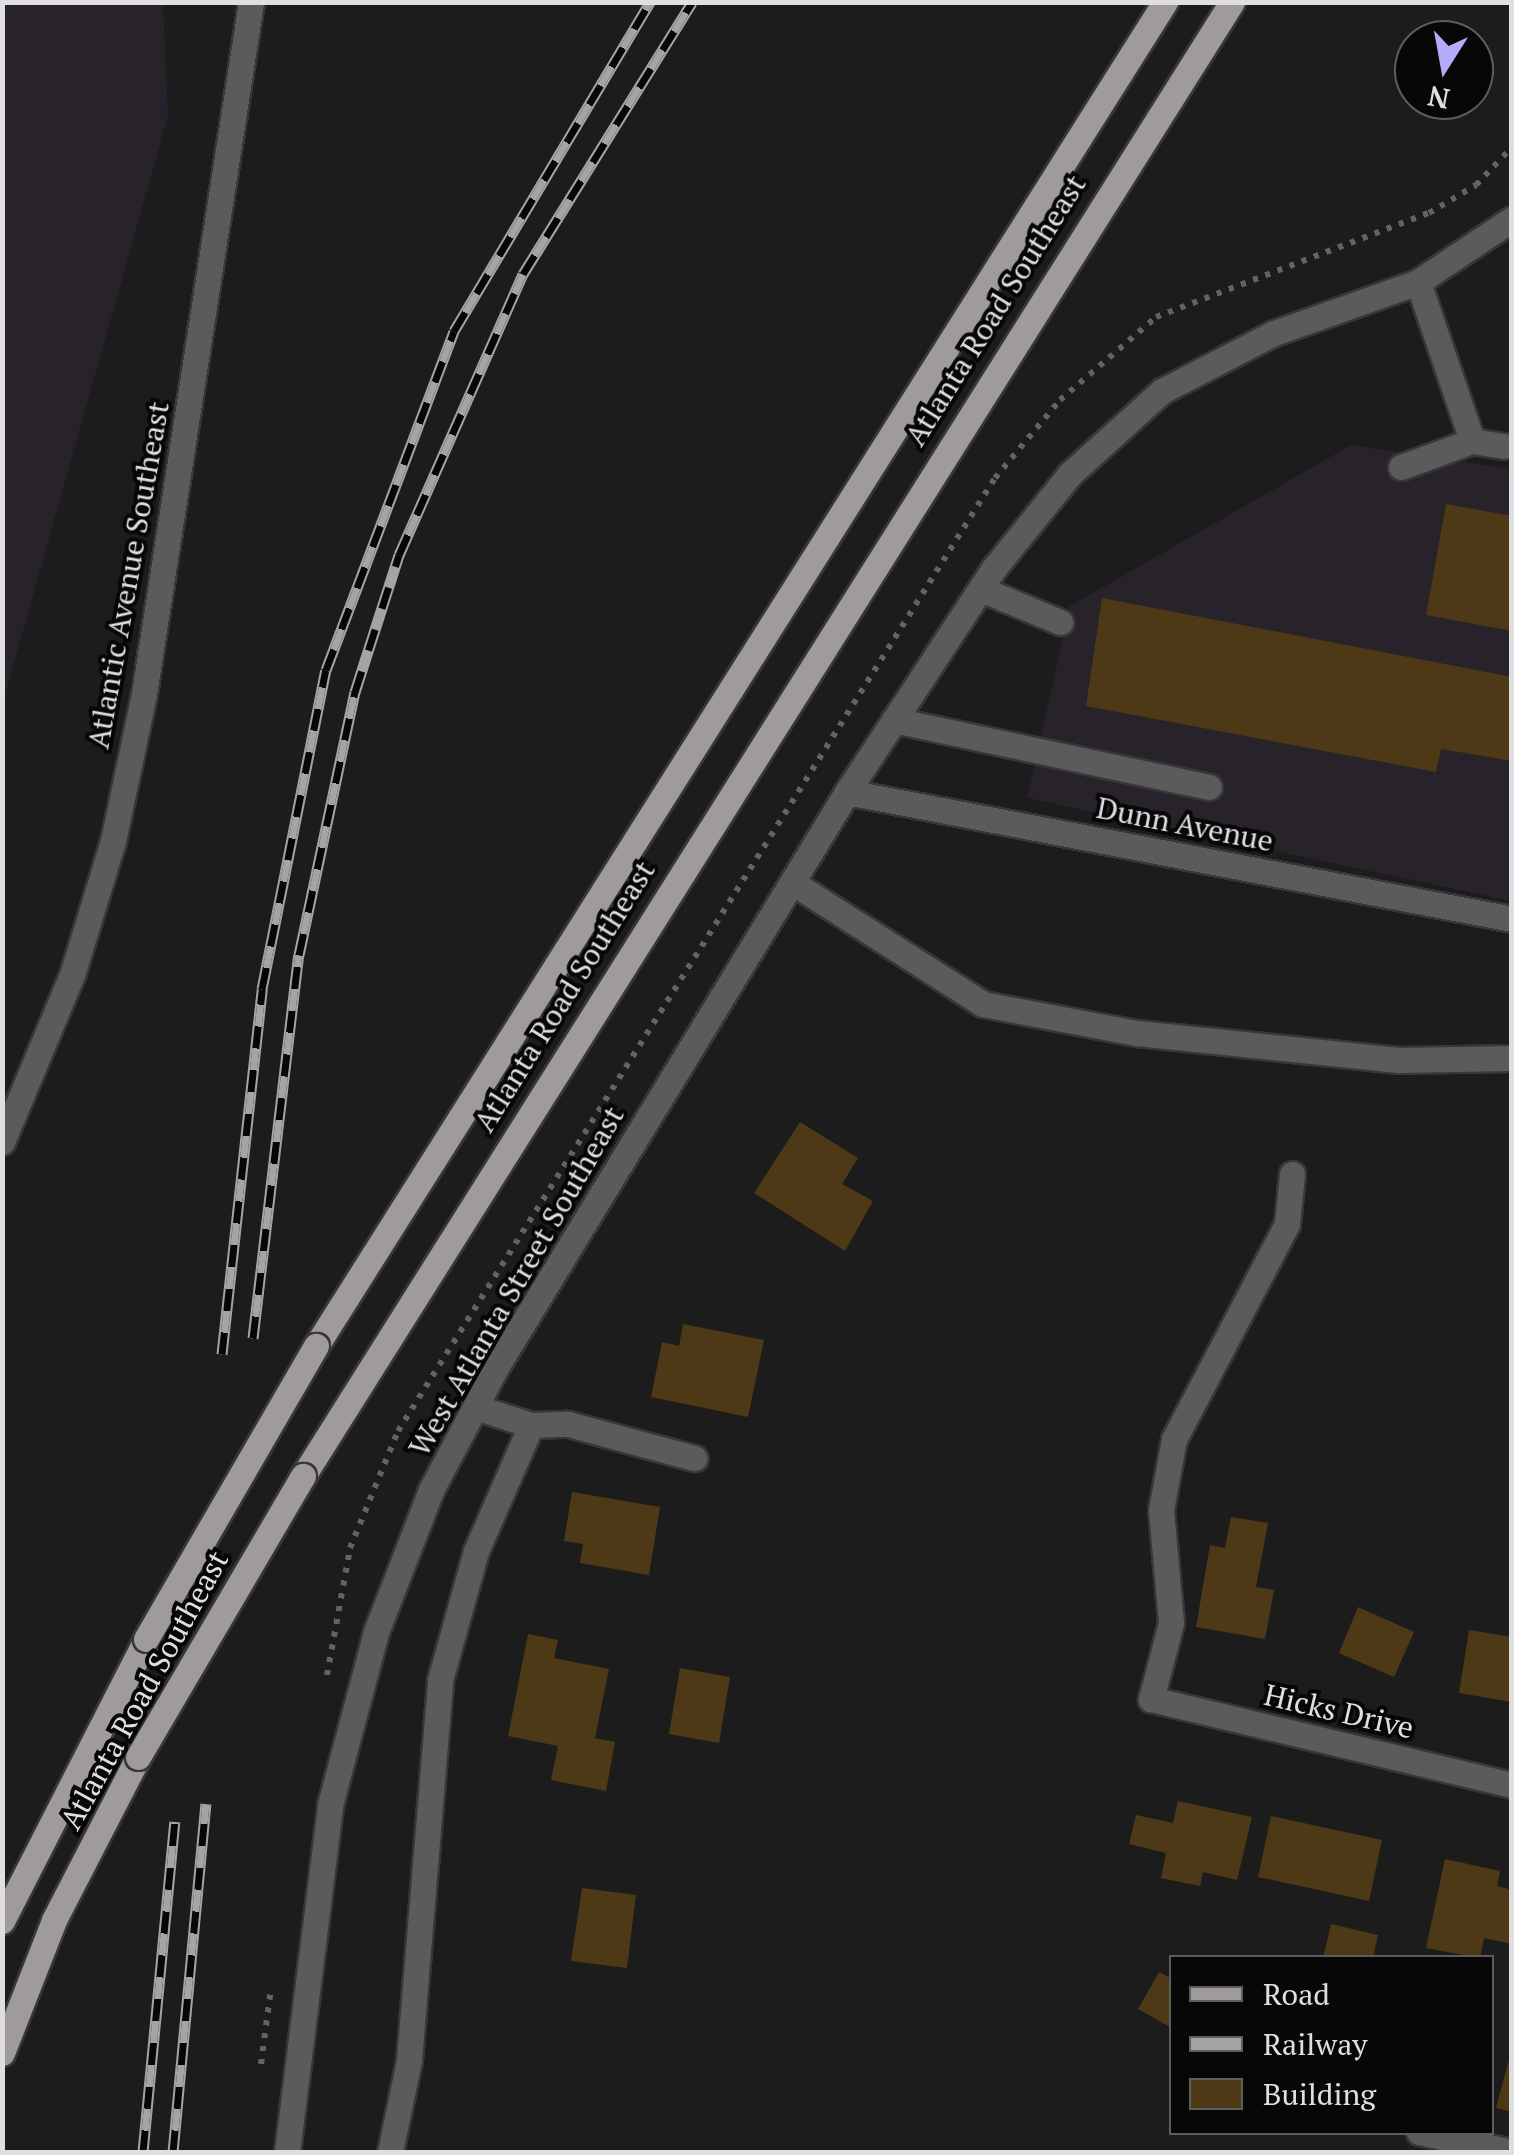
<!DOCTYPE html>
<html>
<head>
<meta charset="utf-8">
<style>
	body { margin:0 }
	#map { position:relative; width:1514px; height:2155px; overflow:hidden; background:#1d1c1d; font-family:"PT Serif",serif }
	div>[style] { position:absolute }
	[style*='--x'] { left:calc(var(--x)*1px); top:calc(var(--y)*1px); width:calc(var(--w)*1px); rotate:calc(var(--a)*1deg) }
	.built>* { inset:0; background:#28232a }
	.building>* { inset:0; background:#4d3916 }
	.path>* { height:6px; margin-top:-3px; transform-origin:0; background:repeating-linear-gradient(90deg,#636264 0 5px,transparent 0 13px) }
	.roads { filter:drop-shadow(2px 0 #383738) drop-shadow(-2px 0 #383738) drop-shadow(0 2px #383738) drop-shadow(0 -2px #383738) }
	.minor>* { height:25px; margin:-12.5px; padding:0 12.5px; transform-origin:12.5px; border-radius:12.5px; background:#5c5b5b }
	.major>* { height:25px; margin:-12.5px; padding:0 12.5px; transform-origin:12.5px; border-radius:12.5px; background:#9e9b9a }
	.rail>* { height:11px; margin-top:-5.5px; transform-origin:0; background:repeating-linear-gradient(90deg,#070707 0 22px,#a4a3a5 0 44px); box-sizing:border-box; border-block:2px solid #a4a3a5 }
	.bridges { filter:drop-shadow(2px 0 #383738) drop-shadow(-2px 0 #383738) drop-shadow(0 2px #383738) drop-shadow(0 -2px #383738) }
	.major-bridge>* { height:25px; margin:-12.5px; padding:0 12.5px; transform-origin:12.5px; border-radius:12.5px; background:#9e9b9a }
	span { translate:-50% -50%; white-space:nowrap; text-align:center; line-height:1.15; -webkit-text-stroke:8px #070707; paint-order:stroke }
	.street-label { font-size:30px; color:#dfdee0 }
	.frame { position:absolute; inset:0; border:5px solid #dfdee0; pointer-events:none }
	.legend { position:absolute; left:1169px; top:1955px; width:325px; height:180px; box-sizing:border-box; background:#070707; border:2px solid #5d5d5e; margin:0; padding:12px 18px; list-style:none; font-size:30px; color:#dfdee0 }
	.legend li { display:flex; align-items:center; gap:20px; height:50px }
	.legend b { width:50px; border:2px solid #5d5d5e }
	.north { position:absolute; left:1394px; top:20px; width:100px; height:100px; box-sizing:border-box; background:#070707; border:2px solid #5d5d5e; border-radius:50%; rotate:191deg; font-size:28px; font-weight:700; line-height:40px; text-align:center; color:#dfdee0 }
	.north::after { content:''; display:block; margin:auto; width:35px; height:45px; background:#b4acf9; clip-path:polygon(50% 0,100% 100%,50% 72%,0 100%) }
</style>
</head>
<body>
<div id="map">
	<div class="built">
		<i style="clip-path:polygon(3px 2px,163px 3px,168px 116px,3px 702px)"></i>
		<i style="clip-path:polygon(1351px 445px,1511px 469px,1511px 901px,1027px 798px,1070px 606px)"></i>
	</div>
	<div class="building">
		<i style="clip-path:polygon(1446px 504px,1512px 516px,1512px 631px,1426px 615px)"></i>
		<i style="clip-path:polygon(1102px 598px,1512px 677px,1512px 761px,1441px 749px,1436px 772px,1086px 706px)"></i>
		<i style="clip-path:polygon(800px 1122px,858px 1158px,842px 1184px,873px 1201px,845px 1251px,754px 1193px)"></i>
		<i style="clip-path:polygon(683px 1324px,764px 1340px,748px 1417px,651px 1397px,662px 1342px,679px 1346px)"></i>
		<i style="clip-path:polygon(572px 1492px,660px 1507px,649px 1575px,580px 1563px,583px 1544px,564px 1541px)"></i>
		<i style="clip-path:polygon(1231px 1517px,1268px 1523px,1256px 1587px,1274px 1590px,1265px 1639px,1196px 1627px,1210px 1545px,1225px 1548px)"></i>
		<i style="clip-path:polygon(1358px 1607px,1414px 1632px,1394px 1677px,1339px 1653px)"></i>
		<i style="clip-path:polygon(1469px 1630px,1512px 1637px,1512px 1702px,1459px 1693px)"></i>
		<i style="clip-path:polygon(528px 1634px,558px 1640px,554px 1658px,609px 1669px,595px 1738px,615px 1742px,606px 1791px,551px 1780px,558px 1746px,508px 1736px)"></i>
		<i style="clip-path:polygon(680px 1668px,730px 1677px,719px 1743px,669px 1734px)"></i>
		<i style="clip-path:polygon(1178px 1801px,1252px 1817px,1237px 1880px,1203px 1872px,1200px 1886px,1161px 1878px,1166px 1853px,1129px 1844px,1136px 1815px,1173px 1823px)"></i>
		<i style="clip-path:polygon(1271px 1816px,1382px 1840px,1369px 1901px,1258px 1877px)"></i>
		<i style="clip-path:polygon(1445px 1859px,1500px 1871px,1497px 1886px,1512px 1890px,1512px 1944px,1484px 1938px,1480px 1958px,1426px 1948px)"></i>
		<i style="clip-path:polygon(582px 1888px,636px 1895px,627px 1968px,571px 1961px)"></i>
		<i style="clip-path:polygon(1331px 1924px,1378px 1935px,1373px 1958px,1323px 1958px)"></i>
		<i style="clip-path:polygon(1159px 1972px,1172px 1979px,1172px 2028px,1138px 2009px)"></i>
		<i style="clip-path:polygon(1512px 2048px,1512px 2112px,1496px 2108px)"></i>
	</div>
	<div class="path">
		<i style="--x:327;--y:1675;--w:129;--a:-79.7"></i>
		<i style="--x:350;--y:1548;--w:126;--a:-67.7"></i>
		<i style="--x:398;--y:1431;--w:1125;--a:-57.94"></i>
		<i style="--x:995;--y:478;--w:102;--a:-50.2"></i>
		<i style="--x:1060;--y:400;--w:127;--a:-40.8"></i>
		<i style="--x:1156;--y:317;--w:292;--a:-20.9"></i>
		<i style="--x:1429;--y:213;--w:55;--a:-30.8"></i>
		<i style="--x:1476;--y:185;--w:52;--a:-46.5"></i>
		<i style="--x:261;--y:2064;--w:77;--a:-82.5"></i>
	</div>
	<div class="roads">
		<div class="minor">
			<i style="--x:1418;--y:282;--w:168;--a:71.2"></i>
			<i style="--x:1472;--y:441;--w:32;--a:9"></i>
			<i style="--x:1401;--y:467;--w:76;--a:-20.1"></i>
			<i style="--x:981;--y:589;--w:86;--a:22.7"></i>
			<i style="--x:894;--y:720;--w:322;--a:12"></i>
			<i style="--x:847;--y:792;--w:677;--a:10.81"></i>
			<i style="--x:793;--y:883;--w:225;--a:32.5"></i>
			<i style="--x:983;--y:1004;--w:157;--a:10.7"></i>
			<i style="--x:1137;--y:1033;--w:263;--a:5.9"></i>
			<i style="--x:1399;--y:1060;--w:113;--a:-1"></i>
			<i style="--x:2;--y:1142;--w:181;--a:-67.3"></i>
			<i style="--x:72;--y:975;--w:140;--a:-73"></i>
			<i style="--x:113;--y:841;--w:150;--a:-78.1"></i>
			<i style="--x:144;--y:694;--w:700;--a:-81.21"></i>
			<i style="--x:1292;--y:1174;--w:50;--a:95.7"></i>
			<i style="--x:1287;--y:1224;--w:243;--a:117.7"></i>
			<i style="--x:1174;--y:1439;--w:72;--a:100.4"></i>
			<i style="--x:1161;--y:1510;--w:113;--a:84.9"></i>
			<i style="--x:1171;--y:1623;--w:79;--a:104.7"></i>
			<i style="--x:1151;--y:1699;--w:371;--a:13.4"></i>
			<i style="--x:475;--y:1407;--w:59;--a:17.8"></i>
			<i style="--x:1419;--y:2132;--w:95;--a:12.1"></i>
			<i style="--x:287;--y:2152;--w:350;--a:-82.9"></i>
			<i style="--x:330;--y:1805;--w:179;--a:-75.1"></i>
			<i style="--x:376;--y:1632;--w:152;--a:-68.8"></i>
			<i style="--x:431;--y:1490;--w:137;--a:-62.1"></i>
			<i style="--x:495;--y:1369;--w:676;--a:-58.61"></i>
			<i style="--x:847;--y:792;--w:269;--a:-56.7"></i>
			<i style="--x:995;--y:567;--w:119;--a:-51.1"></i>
			<i style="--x:1070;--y:474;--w:124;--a:-42.1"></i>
			<i style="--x:1162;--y:391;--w:126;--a:-27.4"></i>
			<i style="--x:1274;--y:333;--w:153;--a:-19.5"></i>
			<i style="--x:1418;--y:282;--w:113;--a:-33.8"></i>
			<i style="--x:390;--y:2152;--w:94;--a:-78.3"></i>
			<i style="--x:409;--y:2060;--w:381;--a:-85.3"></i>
			<i style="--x:440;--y:1680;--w:134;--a:-74.4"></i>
			<i style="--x:476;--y:1551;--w:137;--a:-66.4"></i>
			<i style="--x:531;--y:1425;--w:37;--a:-2"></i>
			<i style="--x:568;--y:1424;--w:131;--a:15.1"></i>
		</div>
		<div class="major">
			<i style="--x:316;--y:1346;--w:1590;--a:-57.72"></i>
			<i style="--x:303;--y:1476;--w:1742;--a:-57.78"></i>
			<i style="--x:2;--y:1921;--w:317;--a:-62.9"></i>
			<i style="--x:2;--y:2053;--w:143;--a:-68.6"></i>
			<i style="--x:54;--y:1920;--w:183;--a:-62.7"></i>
		</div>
	</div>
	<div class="rail">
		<i style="--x:253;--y:1338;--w:386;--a:-83.2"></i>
		<i style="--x:299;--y:955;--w:269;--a:-78"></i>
		<i style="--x:355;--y:692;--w:144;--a:-72.2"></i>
		<i style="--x:399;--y:555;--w:307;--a:-66.2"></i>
		<i style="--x:523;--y:274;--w:320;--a:-58.1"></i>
		<i style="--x:222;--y:1354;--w:367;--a:-83.7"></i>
		<i style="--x:262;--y:989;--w:325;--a:-78.7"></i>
		<i style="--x:326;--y:670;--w:362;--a:-69.3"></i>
		<i style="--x:454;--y:331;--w:383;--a:-59.2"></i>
		<i style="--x:143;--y:2152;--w:332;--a:-84.5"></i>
		<i style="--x:173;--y:2152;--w:350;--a:-84.6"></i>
	</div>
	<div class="bridges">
		<div class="major-bridge">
			<i style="--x:146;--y:1639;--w:339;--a:-59.9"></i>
			<i style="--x:138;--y:1757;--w:326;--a:-59.6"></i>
		</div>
	</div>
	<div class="street-label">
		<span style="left:995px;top:310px;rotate:-58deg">Atlanta Road Southeast</span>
		<span style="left:128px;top:575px;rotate:-80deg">Atlantic Avenue Southeast</span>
		<span style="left:1185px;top:824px;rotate:11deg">Dunn Avenue</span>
		<span style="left:564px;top:996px;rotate:-58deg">Atlanta Road Southeast</span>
		<span style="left:516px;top:1281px;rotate:-60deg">West Atlanta Street Southeast</span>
		<span style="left:144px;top:1690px;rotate:-61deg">Atlanta Road Southeast</span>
		<span style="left:1339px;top:1711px;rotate:13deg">Hicks Drive</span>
	</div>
	<div class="frame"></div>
	<ul class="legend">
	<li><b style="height:12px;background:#9e9b9a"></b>Road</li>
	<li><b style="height:12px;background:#a4a3a5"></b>Railway</li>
	<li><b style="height:28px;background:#4d3916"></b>Building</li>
	</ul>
	<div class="north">N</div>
</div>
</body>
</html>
